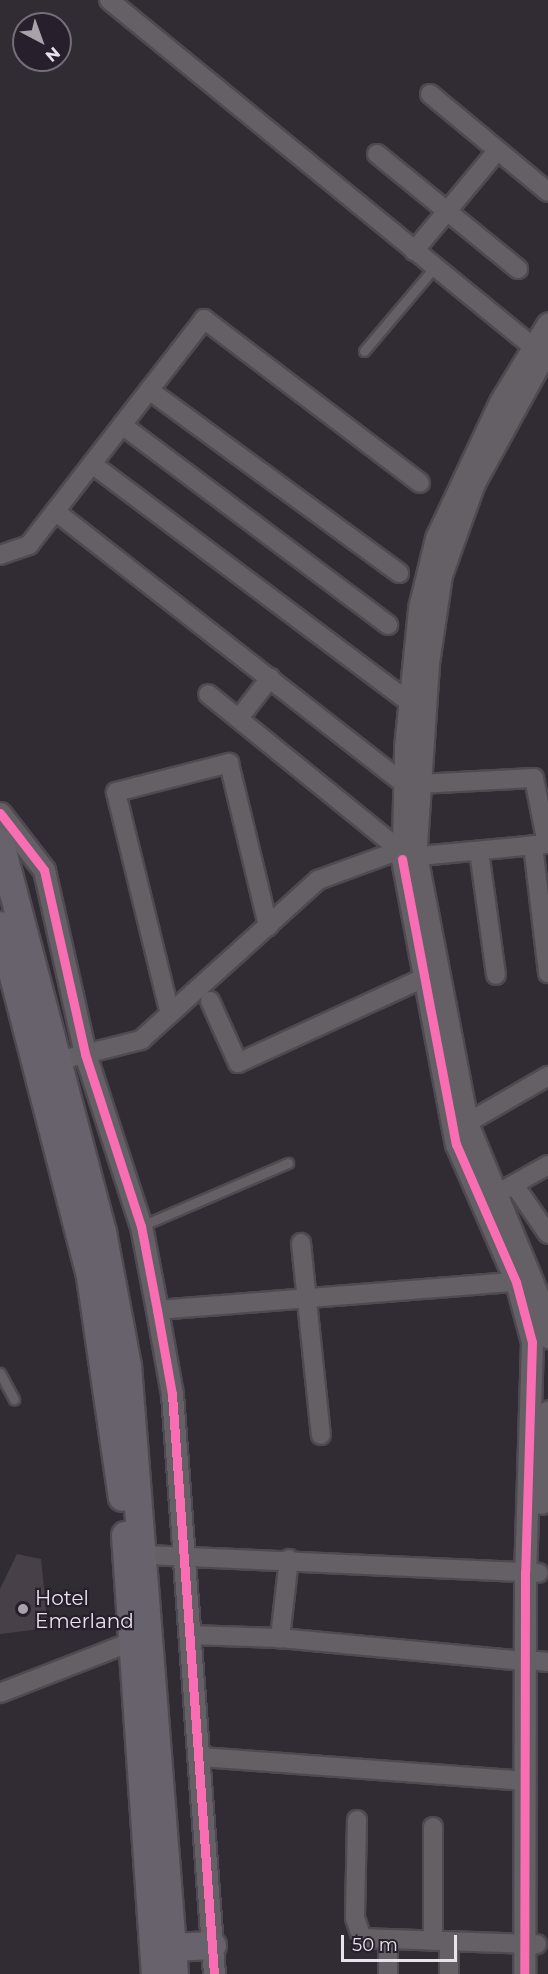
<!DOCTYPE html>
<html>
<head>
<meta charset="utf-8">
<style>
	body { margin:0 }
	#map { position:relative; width:548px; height:1974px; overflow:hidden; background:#312c33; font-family:Montserrat,sans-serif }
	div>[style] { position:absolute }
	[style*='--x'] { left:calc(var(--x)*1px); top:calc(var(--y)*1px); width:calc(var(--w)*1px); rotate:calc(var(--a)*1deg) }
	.building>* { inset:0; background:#484048 }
	.roads { filter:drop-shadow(2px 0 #4f4a51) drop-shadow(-2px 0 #4f4a51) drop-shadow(0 2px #4f4a51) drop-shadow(0 -2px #4f4a51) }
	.service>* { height:9px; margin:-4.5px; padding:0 4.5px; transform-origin:4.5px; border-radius:4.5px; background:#646065 }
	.minor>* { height:18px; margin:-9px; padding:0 9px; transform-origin:9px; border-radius:9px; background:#646065 }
	.tertiary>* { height:21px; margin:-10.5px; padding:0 10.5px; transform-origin:10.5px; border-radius:10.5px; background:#646065 }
	.primary>* { height:27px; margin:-13.5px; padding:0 13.5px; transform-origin:13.5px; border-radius:13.5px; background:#67626c }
	.cycleway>* { height:9px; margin:-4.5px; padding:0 4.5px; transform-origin:4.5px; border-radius:4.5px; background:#f96db3 }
	.dots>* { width:16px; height:16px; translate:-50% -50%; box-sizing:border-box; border:3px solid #281f2c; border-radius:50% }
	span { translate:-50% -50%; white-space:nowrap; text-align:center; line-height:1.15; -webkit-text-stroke:4.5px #281f2c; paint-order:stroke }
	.poi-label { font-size:20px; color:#e9e2eb }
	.left { translate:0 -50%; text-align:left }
	.north { position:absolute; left:12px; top:12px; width:60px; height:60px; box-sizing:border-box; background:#281f2c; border:2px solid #756d78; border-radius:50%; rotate:139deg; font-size:16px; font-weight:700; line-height:24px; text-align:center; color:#e9e2eb }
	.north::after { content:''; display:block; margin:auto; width:21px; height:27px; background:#a9a2ab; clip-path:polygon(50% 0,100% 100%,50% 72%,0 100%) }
	.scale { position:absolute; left:341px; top:1935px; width:116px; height:27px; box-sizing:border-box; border:3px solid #e9e2eb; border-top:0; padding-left:8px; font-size:18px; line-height:21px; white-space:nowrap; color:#e9e2eb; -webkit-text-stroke:4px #281f2c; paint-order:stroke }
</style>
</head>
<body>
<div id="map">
	<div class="building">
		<i style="clip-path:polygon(17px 1554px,41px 1559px,48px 1628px,0 1634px,0 1589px)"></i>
	</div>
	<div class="roads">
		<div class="service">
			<i style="--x:364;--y:351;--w:109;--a:-49.9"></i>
			<i style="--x:141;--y:1226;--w:160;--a:-23.2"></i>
			<i style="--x:0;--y:1373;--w:30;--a:62"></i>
		</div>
		<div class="minor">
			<i style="--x:109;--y:0;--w:561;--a:39.28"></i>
			<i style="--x:430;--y:94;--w:153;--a:39.7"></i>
			<i style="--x:377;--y:154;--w:182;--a:39.2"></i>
			<i style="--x:414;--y:251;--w:130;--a:-50.3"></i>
			<i style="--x:149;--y:390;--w:310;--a:36.2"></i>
			<i style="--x:122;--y:425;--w:333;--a:36.9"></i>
			<i style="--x:92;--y:464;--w:398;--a:36.9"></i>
			<i style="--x:55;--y:511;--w:442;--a:38"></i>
			<i style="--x:0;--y:555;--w:31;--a:-19"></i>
			<i style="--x:29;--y:545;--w:286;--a:-52.2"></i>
			<i style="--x:204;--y:319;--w:271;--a:37.2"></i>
			<i style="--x:239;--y:718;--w:51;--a:-52.2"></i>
			<i style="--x:419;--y:784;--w:115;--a:-3"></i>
			<i style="--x:534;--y:778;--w:67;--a:78.9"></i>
			<i style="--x:533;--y:845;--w:129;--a:83.3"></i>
			<i style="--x:479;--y:851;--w:125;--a:82.2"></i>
			<i style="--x:420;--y:856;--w:129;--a:-5.4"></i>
			<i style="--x:210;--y:1001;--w:68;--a:65.7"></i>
			<i style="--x:238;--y:1063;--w:209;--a:-24.6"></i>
			<i style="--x:170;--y:1014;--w:228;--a:-103.7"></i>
			<i style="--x:116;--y:792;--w:117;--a:-14.4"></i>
			<i style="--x:229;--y:763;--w:168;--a:76.5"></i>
			<i style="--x:57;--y:1061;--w:87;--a:-14"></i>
			<i style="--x:141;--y:1040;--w:239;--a:-42.1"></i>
			<i style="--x:318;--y:880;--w:87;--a:-20.1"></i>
			<i style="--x:400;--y:850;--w:247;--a:-140.9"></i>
			<i style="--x:467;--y:1123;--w:94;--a:-30.1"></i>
			<i style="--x:515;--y:1186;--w:58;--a:55.5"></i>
			<i style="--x:493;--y:1196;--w:63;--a:-29.4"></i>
			<i style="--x:301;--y:1243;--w:193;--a:84.1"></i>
			<i style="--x:157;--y:1310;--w:360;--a:-4.5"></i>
			<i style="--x:145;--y:1555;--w:394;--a:2.6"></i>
			<i style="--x:289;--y:1559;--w:80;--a:96.5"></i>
			<i style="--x:280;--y:1638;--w:245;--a:5.4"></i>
			<i style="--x:190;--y:1635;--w:90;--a:1.9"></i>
			<i style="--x:538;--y:1661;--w:10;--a:6"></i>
			<i style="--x:0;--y:1693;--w:141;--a:-21.3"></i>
			<i style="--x:200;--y:1757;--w:325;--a:4.2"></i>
			<i style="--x:357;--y:1820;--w:98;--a:91.2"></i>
			<i style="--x:355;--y:1918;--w:21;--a:71"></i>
			<i style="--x:362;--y:1938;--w:175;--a:2"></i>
			<i style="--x:433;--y:1941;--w:114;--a:-90"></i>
			<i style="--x:449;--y:1941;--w:33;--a:90"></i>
			<i style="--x:388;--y:1974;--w:33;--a:-90"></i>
		</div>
		<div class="tertiary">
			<i style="--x:0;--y:813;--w:72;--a:52.3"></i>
			<i style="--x:44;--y:870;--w:189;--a:77.4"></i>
			<i style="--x:85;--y:1054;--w:181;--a:72"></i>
			<i style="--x:141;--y:1226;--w:86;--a:79.2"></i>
			<i style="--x:157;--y:1310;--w:85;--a:79.9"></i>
			<i style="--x:172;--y:1394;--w:582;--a:85.86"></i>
			<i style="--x:416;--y:845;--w:182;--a:-86.2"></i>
			<i style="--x:428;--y:663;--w:89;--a:-81.6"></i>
			<i style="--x:441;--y:575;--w:98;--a:-70.3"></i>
			<i style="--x:474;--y:483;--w:154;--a:-61.3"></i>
			<i style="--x:403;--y:846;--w:99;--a:-88.8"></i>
			<i style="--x:405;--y:747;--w:140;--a:-84.2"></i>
			<i style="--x:419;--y:608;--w:72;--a:-76.3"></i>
			<i style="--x:436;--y:538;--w:150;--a:-64.8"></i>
			<i style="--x:500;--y:402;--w:92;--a:-58.7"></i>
			<i style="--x:402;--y:859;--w:290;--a:79.3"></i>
			<i style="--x:456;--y:1144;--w:150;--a:66.5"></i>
			<i style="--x:516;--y:1282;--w:62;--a:75.1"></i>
			<i style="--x:532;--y:1342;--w:230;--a:91.7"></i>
			<i style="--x:525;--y:1572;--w:402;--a:90.1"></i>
			<i style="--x:417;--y:860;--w:268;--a:79.2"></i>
			<i style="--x:467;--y:1123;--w:197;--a:67.6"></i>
			<i style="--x:542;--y:1305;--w:33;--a:79"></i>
			<i style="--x:541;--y:1503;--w:92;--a:-85.6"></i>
		</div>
		<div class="primary">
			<i style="--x:0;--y:843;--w:402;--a:75.3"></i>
			<i style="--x:102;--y:1232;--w:135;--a:79.4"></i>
			<i style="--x:127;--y:1365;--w:611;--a:85.59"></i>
			<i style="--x:0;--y:925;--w:362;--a:75.6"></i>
			<i style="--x:90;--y:1276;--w:223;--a:81.8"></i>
			<i style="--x:125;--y:1535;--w:440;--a:86.1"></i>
			<i style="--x:172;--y:1947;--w:40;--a:-2.9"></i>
		</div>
	</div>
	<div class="cycleway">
		<i style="--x:0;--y:813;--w:72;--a:52.3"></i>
		<i style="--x:44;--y:870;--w:189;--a:77.4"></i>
		<i style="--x:85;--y:1054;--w:181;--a:72"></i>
		<i style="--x:141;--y:1226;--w:86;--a:79.2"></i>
		<i style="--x:157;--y:1310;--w:85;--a:79.9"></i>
		<i style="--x:172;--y:1394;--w:582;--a:85.86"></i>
		<i style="--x:402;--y:859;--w:290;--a:79.3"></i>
		<i style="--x:456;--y:1144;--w:150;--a:66.5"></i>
		<i style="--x:516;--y:1282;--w:62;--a:75.1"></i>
		<i style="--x:532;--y:1342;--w:230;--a:91.7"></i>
		<i style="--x:525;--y:1572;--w:402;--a:90.1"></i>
	</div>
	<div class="dots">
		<i style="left:23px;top:1609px;background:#a9a2ab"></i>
	</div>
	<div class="poi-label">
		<span class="left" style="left:35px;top:1610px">Hotel<br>Emerland</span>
	</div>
	<div class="north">N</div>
	<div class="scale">50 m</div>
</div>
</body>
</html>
